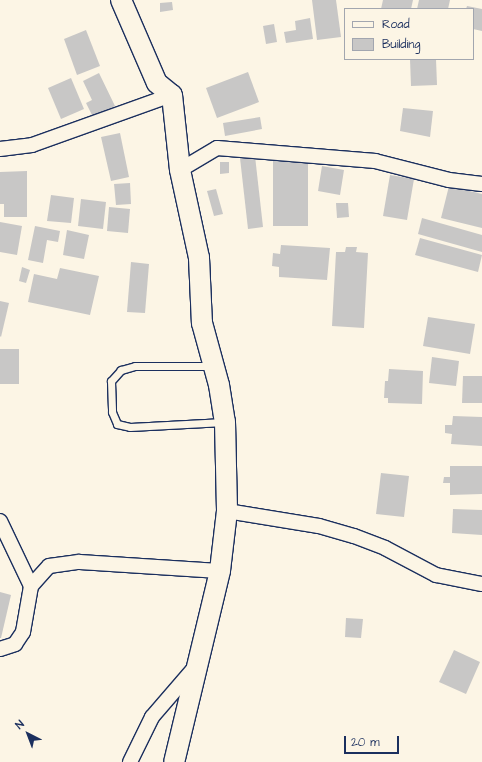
<!DOCTYPE html>
<html>
<head>
<meta charset="utf-8">
<style>
	body { margin:0 }
	#map { position:relative; width:482px; height:762px; overflow:hidden; background:#fcf5e5; font-family:"Architects Daughter",sans-serif }
	div>[style] { position:absolute }
	[style*='--x'] { left:calc(var(--x)*1px); top:calc(var(--y)*1px); width:calc(var(--w)*1px); rotate:calc(var(--a)*1deg) }
	.building>* { inset:0; background:#c8c7c6 }
	.roads { filter:drop-shadow(1px 0 #1b2f5e) drop-shadow(-1px 0 #1b2f5e) drop-shadow(0 1px #1b2f5e) drop-shadow(0 -1px #1b2f5e) }
	.lane>* { height:7px; margin:-3.5px; padding:0 3.5px; transform-origin:3.5px; border-radius:3.5px; background:#fcf5e5 }
	.street>* { height:14px; margin:-7px; padding:0 7px; transform-origin:7px; border-radius:7px; background:#fcf5e5 }
	.secondary>* { height:20px; margin:-10px; padding:0 10px; transform-origin:10px; border-radius:10px; background:#fcf5e5 }
	span { translate:-50% -50%; white-space:nowrap; text-align:center; line-height:1.15; -webkit-text-stroke:3px #fcf5e5; paint-order:stroke }
	.legend { position:absolute; left:344px; top:8px; width:130px; height:52px; box-sizing:border-box; background:#fcf5e5; border:1px solid #a2a6af; margin:0; padding:5px 7px; list-style:none; font-size:12px; color:#1b2f5e }
	.legend li { display:flex; align-items:center; gap:8px; height:20px }
	.legend b { width:20px; border:1px solid #a2a6af }
	.north { position:absolute; left:8px; top:714px; width:40px; height:40px; -webkit-text-stroke:3px #fcf5e5; paint-order:stroke; rotate:318deg; font-size:11px; font-weight:700; line-height:16px; text-align:center; color:#1b2f5e }
	.north::after { content:''; display:block; margin:auto; width:14px; height:18px; background:#1b2f5e; clip-path:polygon(50% 0,100% 100%,50% 72%,0 100%) }
	.scale { position:absolute; left:344px; top:736px; width:55px; height:18px; box-sizing:border-box; border:2px solid #1b2f5e; border-top:0; padding-left:5px; font-size:12px; line-height:14px; white-space:nowrap; color:#1b2f5e; -webkit-text-stroke:3px #fcf5e5; paint-order:stroke }
</style>
</head>
<body>
<div id="map">
	<div class="building">
		<i style="clip-path:polygon(312px 0,336px 0,341px 37px,317px 40px)"></i>
		<i style="clip-path:polygon(383px 0,413px 0,411px 9px,381px 9px)"></i>
		<i style="clip-path:polygon(419px 0,450px 0,448px 9px,417px 9px)"></i>
		<i style="clip-path:polygon(172px 2px,173px 10px,160px 12px,160px 3px)"></i>
		<i style="clip-path:polygon(467px 6px,482px 9px,482px 31px,473px 29px,473px 9px,466px 9px)"></i>
		<i style="clip-path:polygon(310px 18px,313px 39px,286px 43px,284px 32px,296px 30px,295px 21px)"></i>
		<i style="clip-path:polygon(274px 24px,277px 42px,266px 44px,263px 26px)"></i>
		<i style="clip-path:polygon(86px 30px,100px 66px,77px 75px,64px 39px)"></i>
		<i style="clip-path:polygon(410px 59px,436px 59px,437px 85px,411px 86px)"></i>
		<i style="clip-path:polygon(248px 72px,259px 102px,217px 118px,206px 88px)"></i>
		<i style="clip-path:polygon(99px 73px,115px 106px,93px 117px,86px 103px,92px 100px,83px 81px)"></i>
		<i style="clip-path:polygon(71px 78px,84px 109px,61px 119px,48px 88px)"></i>
		<i style="clip-path:polygon(403px 108px,433px 111px,430px 137px,400px 131px)"></i>
		<i style="clip-path:polygon(260px 117px,262px 129px,225px 136px,223px 123px)"></i>
		<i style="clip-path:polygon(120px 133px,129px 177px,111px 181px,101px 137px)"></i>
		<i style="clip-path:polygon(255px 156px,263px 227px,248px 229px,240px 158px)"></i>
		<i style="clip-path:polygon(273px 160px,308px 160px,308px 226px,273px 226px)"></i>
		<i style="clip-path:polygon(220px 162px,229px 162px,229px 173px,220px 174px)"></i>
		<i style="clip-path:polygon(322px 166px,344px 170px,340px 195px,318px 191px)"></i>
		<i style="clip-path:polygon(27px 171px,27px 217px,4px 217px,4px 204px,0 204px,0 172px)"></i>
		<i style="clip-path:polygon(390px 175px,414px 179px,407px 220px,383px 216px)"></i>
		<i style="clip-path:polygon(130px 183px,131px 204px,116px 205px,114px 184px)"></i>
		<i style="clip-path:polygon(449px 186px,482px 194px,482px 228px,441px 218px)"></i>
		<i style="clip-path:polygon(216px 189px,223px 214px,214px 216px,207px 191px)"></i>
		<i style="clip-path:polygon(51px 195px,74px 198px,71px 223px,47px 221px)"></i>
		<i style="clip-path:polygon(81px 199px,106px 202px,103px 229px,78px 226px)"></i>
		<i style="clip-path:polygon(336px 203px,348px 203px,349px 217px,337px 218px)"></i>
		<i style="clip-path:polygon(109px 207px,130px 209px,128px 233px,107px 231px)"></i>
		<i style="clip-path:polygon(422px 218px,482px 235px,482px 252px,418px 234px)"></i>
		<i style="clip-path:polygon(0 222px,22px 226px,17px 255px,0 252px)"></i>
		<i style="clip-path:polygon(35px 226px,60px 231px,58px 242px,47px 240px,43px 263px,28px 260px)"></i>
		<i style="clip-path:polygon(67px 230px,89px 235px,84px 259px,63px 255px)"></i>
		<i style="clip-path:polygon(420px 238px,482px 255px,478px 272px,415px 255px)"></i>
		<i style="clip-path:polygon(281px 245px,330px 248px,327px 280px,279px 277px,279px 267px,272px 266px,273px 253px,280px 254px)"></i>
		<i style="clip-path:polygon(346px 247px,357px 247px,356px 252px,368px 253px,364px 328px,332px 326px,336px 252px,345px 252px)"></i>
		<i style="clip-path:polygon(131px 262px,149px 264px,145px 313px,127px 312px)"></i>
		<i style="clip-path:polygon(22px 267px,30px 270px,26px 283px,19px 281px)"></i>
		<i style="clip-path:polygon(60px 268px,99px 276px,90px 315px,28px 302px,34px 274px,57px 279px)"></i>
		<i style="clip-path:polygon(0 301px,9px 303px,1px 337px,0 336px)"></i>
		<i style="clip-path:polygon(428px 317px,475px 324px,470px 354px,423px 346px)"></i>
		<i style="clip-path:polygon(0 349px,19px 349px,19px 384px,0 384px)"></i>
		<i style="clip-path:polygon(432px 357px,459px 361px,456px 386px,429px 383px)"></i>
		<i style="clip-path:polygon(389px 369px,423px 371px,422px 404px,388px 403px,388px 398px,384px 398px,385px 381px,388px 381px)"></i>
		<i style="clip-path:polygon(463px 376px,482px 376px,482px 403px,462px 403px)"></i>
		<i style="clip-path:polygon(453px 416px,482px 417px,482px 446px,451px 444px,452px 434px,445px 433px,445px 425px,452px 425px)"></i>
		<i style="clip-path:polygon(450px 466px,482px 466px,482px 494px,450px 495px,450px 483px,443px 483px,444px 477px,450px 477px)"></i>
		<i style="clip-path:polygon(381px 473px,409px 476px,404px 517px,376px 514px)"></i>
		<i style="clip-path:polygon(453px 509px,482px 510px,482px 535px,452px 533px)"></i>
		<i style="clip-path:polygon(0 592px,11px 595px,1px 638px,0 638px)"></i>
		<i style="clip-path:polygon(346px 618px,363px 619px,361px 638px,345px 637px)"></i>
		<i style="clip-path:polygon(454px 650px,480px 662px,466px 694px,439px 682px)"></i>
	</div>
	<div class="roads">
		<div class="lane">
			<i style="--x:211;--y:366;--w:76;--a:180"></i>
			<i style="--x:135;--y:366;--w:15;--a:164"></i>
			<i style="--x:121;--y:370;--w:15;--a:132"></i>
			<i style="--x:111;--y:381;--w:31;--a:88"></i>
			<i style="--x:112;--y:412;--w:13;--a:67"></i>
			<i style="--x:117;--y:424;--w:13;--a:13"></i>
			<i style="--x:130;--y:427;--w:94;--a:-3"></i>
		</div>
		<div class="street">
			<i style="--x:0;--y:149;--w:32;--a:-7"></i>
			<i style="--x:32;--y:145;--w:149;--a:-19.7"></i>
			<i style="--x:180;--y:170;--w:43;--a:-30.7"></i>
			<i style="--x:217;--y:148;--w:159;--a:4.7"></i>
			<i style="--x:375;--y:161;--w:76;--a:14.4"></i>
			<i style="--x:449;--y:180;--w:33;--a:7"></i>
			<i style="--x:227;--y:511;--w:93;--a:9.3"></i>
			<i style="--x:319;--y:526;--w:36;--a:16"></i>
			<i style="--x:354;--y:536;--w:33;--a:21"></i>
			<i style="--x:385;--y:548;--w:58;--a:27.9"></i>
			<i style="--x:436;--y:575;--w:47;--a:11.1"></i>
			<i style="--x:0;--y:521;--w:72;--a:64.5"></i>
			<i style="--x:0;--y:649;--w:16;--a:-18"></i>
			<i style="--x:15;--y:644;--w:14;--a:-56"></i>
			<i style="--x:23;--y:632;--w:47;--a:-80.1"></i>
			<i style="--x:31;--y:586;--w:27;--a:-48"></i>
			<i style="--x:49;--y:566;--w:30;--a:-8"></i>
			<i style="--x:79;--y:562;--w:141;--a:3.7"></i>
			<i style="--x:130;--y:762;--w:50;--a:-63.9"></i>
			<i style="--x:152;--y:717;--w:67;--a:-49.2"></i>
		</div>
		<div class="secondary">
			<i style="--x:121;--y:0;--w:90;--a:66.6"></i>
			<i style="--x:157;--y:83;--w:19;--a:39"></i>
			<i style="--x:172;--y:95;--w:75;--a:83.9"></i>
			<i style="--x:180;--y:170;--w:90;--a:77.8"></i>
			<i style="--x:199;--y:258;--w:65;--a:87.4"></i>
			<i style="--x:202;--y:323;--w:64;--a:74.7"></i>
			<i style="--x:219;--y:385;--w:37;--a:81"></i>
			<i style="--x:225;--y:422;--w:89;--a:88.7"></i>
			<i style="--x:227;--y:511;--w:60;--a:96.7"></i>
			<i style="--x:220;--y:571;--w:196;--a:103.5"></i>
		</div>
	</div>
	<ul class="legend">
	<li><b style="height:5px;background:#fcf5e5"></b>Road</li>
	<li><b style="height:11px;background:#c8c7c6"></b>Building</li>
	</ul>
	<div class="north">N</div>
	<div class="scale">20 m</div>
</div>
</body>
</html>
